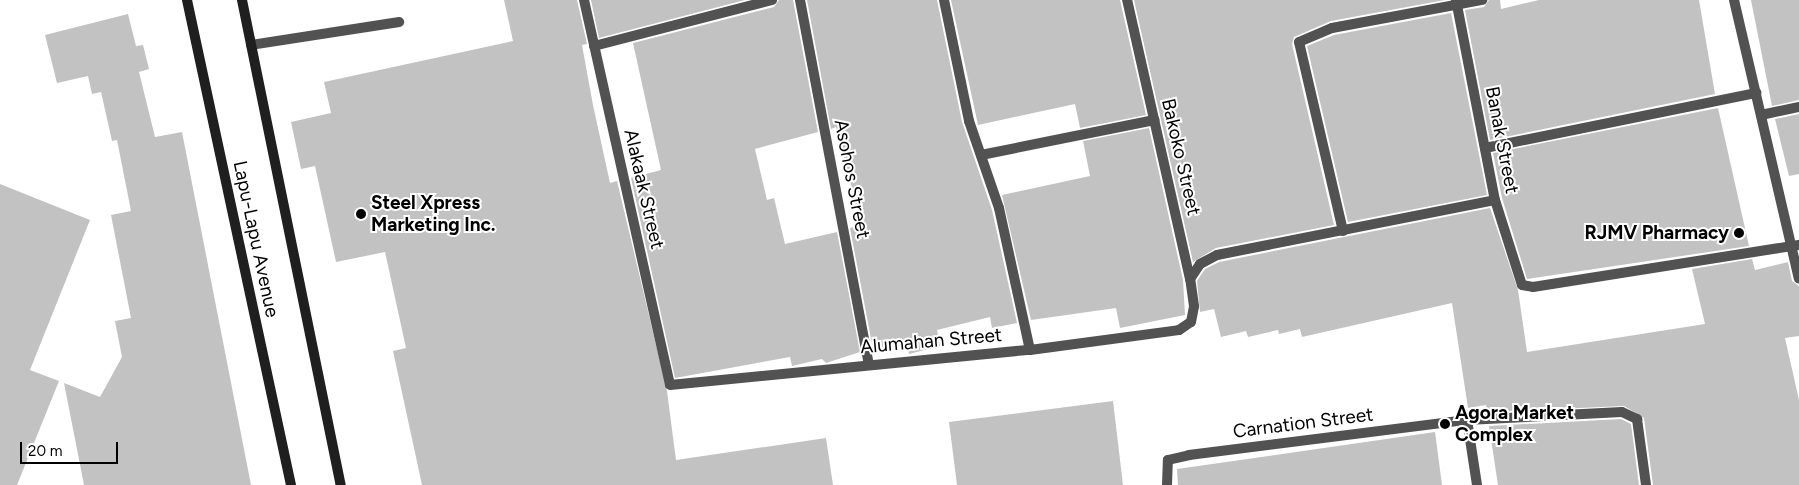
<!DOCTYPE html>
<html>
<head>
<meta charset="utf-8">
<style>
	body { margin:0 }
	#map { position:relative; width:1799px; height:485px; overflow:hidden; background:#fff; font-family:Figtree,sans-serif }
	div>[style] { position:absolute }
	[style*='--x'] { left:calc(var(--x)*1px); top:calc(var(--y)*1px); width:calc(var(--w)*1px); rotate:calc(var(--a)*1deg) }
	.building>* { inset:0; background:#c2c2c2 }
	.lane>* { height:10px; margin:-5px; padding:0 5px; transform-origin:5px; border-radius:5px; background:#525252 }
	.street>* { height:10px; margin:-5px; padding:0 5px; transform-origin:5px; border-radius:5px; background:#525252 }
	.secondary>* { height:10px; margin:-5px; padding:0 5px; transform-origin:5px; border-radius:5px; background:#1f1f1f }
	.dots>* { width:14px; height:14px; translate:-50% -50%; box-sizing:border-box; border:2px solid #fff; border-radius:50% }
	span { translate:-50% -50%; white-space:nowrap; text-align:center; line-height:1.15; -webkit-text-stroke:4px #fff; paint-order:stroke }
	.street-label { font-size:19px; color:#000 }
	.poi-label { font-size:19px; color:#000; font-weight:700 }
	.left { translate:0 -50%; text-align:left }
	.right { translate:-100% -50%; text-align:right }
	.scale { position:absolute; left:20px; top:442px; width:98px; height:22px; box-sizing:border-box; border:2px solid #000; border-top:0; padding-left:6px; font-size:15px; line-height:18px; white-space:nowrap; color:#000; -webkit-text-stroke:4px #fff; paint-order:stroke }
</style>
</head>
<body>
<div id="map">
	<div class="building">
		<i style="clip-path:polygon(504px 0,577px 0,587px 44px,582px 45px,593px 105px,610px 183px,617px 181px,667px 391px,676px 460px,826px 438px,833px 485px,422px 485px,393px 351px,406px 348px,385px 252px,336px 262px,315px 166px,301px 169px,291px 122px,331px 113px,324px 82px,513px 41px)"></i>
		<i style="clip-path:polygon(591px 0,745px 0,599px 38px)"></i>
		<i style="clip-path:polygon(779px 0,793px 0,818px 132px,755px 149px,767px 200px,774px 198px,785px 244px,837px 232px,860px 352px,826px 363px,822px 359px,792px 366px,790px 357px,675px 378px,631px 178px,661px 170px,633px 43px,774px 7px)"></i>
		<i style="clip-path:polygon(807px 0,937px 0,962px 122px,992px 210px,1017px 323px,992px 328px,990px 317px,937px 330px,940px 346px,909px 354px,906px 341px,873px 349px,850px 228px,861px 225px,836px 127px,831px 129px)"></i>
		<i style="clip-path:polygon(951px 0,1120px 0,1146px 115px,1080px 128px,1075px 104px,978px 125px)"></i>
		<i style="clip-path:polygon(1134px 0,1445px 0,1331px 21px,1294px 37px,1292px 44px,1334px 225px,1216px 248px,1193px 262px)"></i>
		<i style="clip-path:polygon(1489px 0,1500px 0,1501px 9px,1539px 0,1699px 0,1715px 94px,1490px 140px,1465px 10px,1484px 7px)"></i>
		<i style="clip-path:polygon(1751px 0,1799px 0,1799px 100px,1772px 106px)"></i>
		<i style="clip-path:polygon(1451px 13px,1487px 195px,1348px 222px,1307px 46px,1334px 35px)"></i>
		<i style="clip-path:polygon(128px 14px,136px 46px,143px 45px,149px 69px,139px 72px,155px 137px,182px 132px,251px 485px,84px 485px,64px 383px,100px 397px,122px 357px,115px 321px,131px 318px,111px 215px,131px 211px,117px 140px,112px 141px,101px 92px,92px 94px,88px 76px,57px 83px,45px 35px)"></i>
		<i style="clip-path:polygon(1718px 108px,1749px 246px,1527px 279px,1502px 198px,1493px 153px)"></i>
		<i style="clip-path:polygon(1799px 114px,1799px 174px,1789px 176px,1775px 119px)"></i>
		<i style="clip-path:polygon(1149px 128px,1183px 280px,1185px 315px,1120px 328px,1116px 308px,1031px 320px,1002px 195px,1090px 176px,1083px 141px)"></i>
		<i style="clip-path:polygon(0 184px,90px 220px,30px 370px,59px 381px,17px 485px,0 485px)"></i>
		<i style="clip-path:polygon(1490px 208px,1518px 290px,1527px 352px,1705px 324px,1692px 269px,1752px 259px,1755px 270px,1788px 262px,1792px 281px,1799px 286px,1799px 336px,1785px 338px,1799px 400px,1799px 485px,1653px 485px,1644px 418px,1624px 406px,1487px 412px,1486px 405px,1468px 408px,1452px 303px,1302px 337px,1300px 329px,1279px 334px,1278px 330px,1248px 337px,1246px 331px,1221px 337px,1214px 309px,1200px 312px,1197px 281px,1205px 269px,1219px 262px)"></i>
		<i style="clip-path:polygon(1113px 401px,1123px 485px,957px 485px,949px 422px)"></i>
		<i style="clip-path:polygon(1621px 419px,1631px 424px,1639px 485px,1498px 485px,1489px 426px)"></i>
		<i style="clip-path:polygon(1435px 432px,1442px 485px,1178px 485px,1177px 469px)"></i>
	</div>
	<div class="lane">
		<i style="--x:251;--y:45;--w:150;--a:-8.8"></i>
		<i style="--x:1477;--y:485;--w:66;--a:-98.7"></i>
		<i style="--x:1467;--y:420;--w:155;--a:-3"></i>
		<i style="--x:1622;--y:412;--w:17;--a:25"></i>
		<i style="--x:1637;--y:419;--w:67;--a:82.2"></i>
	</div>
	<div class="street">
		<i style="--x:584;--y:0;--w:394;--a:77.4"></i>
		<i style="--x:670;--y:385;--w:362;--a:-5.6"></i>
		<i style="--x:1030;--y:350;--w:150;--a:-7.6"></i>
		<i style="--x:1179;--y:330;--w:14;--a:-34"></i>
		<i style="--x:1191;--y:322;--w:16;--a:-79"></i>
		<i style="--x:1194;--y:306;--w:27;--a:-98"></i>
		<i style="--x:1190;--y:279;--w:286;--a:-102.7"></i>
		<i style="--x:800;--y:0;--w:370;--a:79.3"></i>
		<i style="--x:944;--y:0;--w:124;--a:78.3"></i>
		<i style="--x:969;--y:121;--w:92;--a:71"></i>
		<i style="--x:999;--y:208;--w:145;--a:77.7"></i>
		<i style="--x:1456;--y:0;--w:204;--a:79"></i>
		<i style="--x:1495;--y:200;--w:89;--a:72.4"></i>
		<i style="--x:1522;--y:285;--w:11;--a:10"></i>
		<i style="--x:1533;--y:287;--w:269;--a:-9"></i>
		<i style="--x:1734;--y:0;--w:286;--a:76.9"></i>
		<i style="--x:594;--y:46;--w:184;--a:-14.5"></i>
		<i style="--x:1761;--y:115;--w:39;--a:-12"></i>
		<i style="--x:1485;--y:148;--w:277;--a:-11.5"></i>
		<i style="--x:981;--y:155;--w:177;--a:-11.4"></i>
		<i style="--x:1343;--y:231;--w:194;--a:-103.1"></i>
		<i style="--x:1299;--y:42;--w:36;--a:-23"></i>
		<i style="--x:1332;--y:28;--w:153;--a:-10.6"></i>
		<i style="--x:1190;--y:279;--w:18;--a:-56"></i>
		<i style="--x:1200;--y:264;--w:19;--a:-28"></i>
		<i style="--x:1217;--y:255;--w:283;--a:-11.2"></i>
		<i style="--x:1167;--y:485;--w:25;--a:-88"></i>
		<i style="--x:1168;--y:460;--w:22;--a:-13"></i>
		<i style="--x:1189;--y:455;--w:280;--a:-7.2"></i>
	</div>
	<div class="secondary">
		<i style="--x:187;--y:0;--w:496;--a:77.9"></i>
		<i style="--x:242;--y:0;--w:495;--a:78.5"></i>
	</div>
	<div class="dots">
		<i style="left:361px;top:214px;background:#000"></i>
		<i style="left:1739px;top:233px;background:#000"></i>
		<i style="left:1445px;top:424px;background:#000"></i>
	</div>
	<div class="street-label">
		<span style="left:1502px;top:140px;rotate:79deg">Banak Street</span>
		<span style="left:1181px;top:157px;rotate:77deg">Bakoko Street</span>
		<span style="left:852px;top:179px;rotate:79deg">Asohos Street</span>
		<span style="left:644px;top:189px;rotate:77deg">Alakaak Street</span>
		<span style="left:256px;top:239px;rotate:78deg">Lapu-Lapu Avenue</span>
		<span style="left:931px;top:341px;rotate:-5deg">Alumahan Street</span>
		<span style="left:1303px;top:423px;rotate:-7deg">Carnation Street</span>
	</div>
	<div class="poi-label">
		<span class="left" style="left:371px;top:214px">Steel Xpress<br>Marketing Inc.</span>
		<span class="right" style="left:1729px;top:233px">RJMV Pharmacy</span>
		<span class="left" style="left:1455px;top:424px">Agora Market<br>Complex</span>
	</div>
	<div class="scale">20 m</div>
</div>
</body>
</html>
